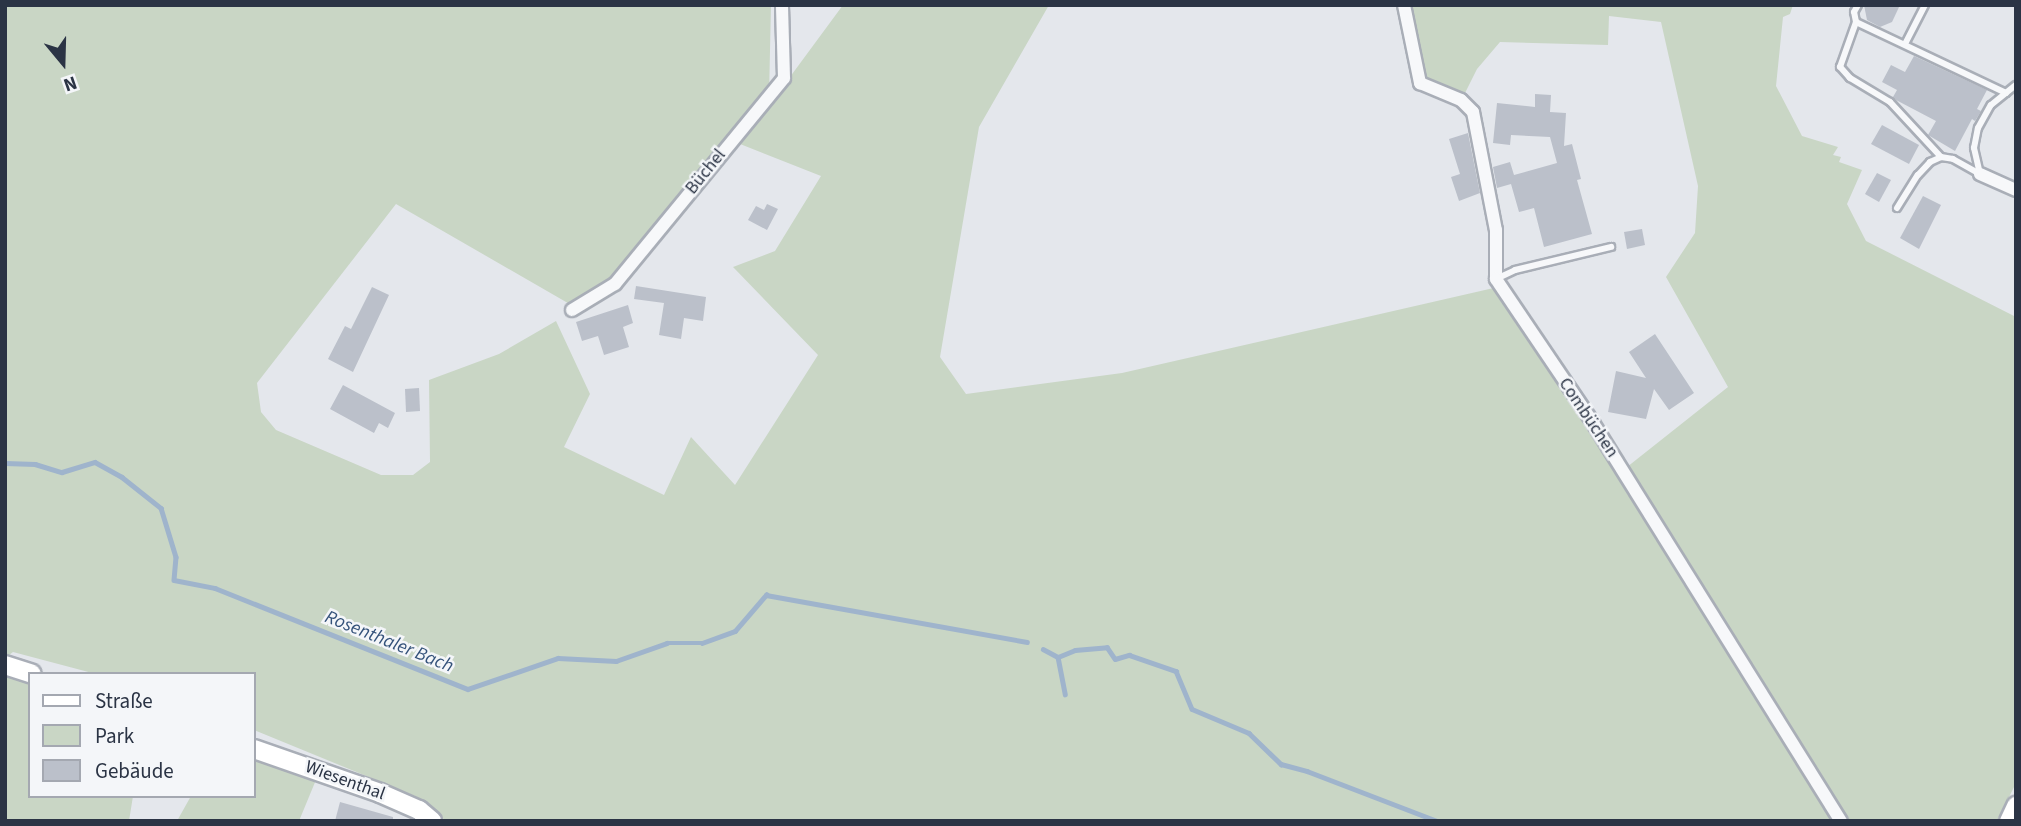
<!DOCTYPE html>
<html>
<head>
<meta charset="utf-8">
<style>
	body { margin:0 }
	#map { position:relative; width:2021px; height:826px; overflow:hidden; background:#e4e7ec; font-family:"Source Sans 3",sans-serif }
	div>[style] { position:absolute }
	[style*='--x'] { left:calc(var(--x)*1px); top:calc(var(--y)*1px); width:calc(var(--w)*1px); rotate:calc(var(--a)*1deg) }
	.green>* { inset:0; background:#c9d6c5 }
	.stream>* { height:4.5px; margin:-2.25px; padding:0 2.25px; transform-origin:2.25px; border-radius:2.25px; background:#9fb4cc }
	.building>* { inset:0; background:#bbc0ca }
	.roads { filter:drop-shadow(2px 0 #a9aeb7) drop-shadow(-2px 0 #a9aeb7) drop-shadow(0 2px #a9aeb7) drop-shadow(0 -2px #a9aeb7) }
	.lane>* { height:6px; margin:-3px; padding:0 3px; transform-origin:3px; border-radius:3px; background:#f7f8fa }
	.street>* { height:12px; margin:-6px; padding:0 6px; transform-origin:6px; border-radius:6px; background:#f7f8fa }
	.secondary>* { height:18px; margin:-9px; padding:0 9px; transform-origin:9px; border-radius:9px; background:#fff }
	.primary>* { height:19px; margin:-9.5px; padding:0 9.5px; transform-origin:9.5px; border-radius:9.5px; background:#fff }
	span { translate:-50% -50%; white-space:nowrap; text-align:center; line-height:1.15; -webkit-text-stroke:5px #f4f6f9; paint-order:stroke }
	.street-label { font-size:18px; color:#2b3445 }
	.water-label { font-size:19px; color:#34527a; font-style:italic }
	.frame { position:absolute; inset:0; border:7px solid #2b3445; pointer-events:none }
	.legend { position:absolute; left:28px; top:672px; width:228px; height:126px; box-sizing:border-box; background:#f4f6f9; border:2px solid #a4a8b1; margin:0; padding:9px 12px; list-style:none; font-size:21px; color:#2b3445 }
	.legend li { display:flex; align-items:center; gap:14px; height:35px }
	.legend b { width:35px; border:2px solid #a4a8b1 }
	.north { position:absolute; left:28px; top:28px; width:70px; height:70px; -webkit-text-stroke:5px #f4f6f9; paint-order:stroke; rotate:161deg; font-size:19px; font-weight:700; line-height:28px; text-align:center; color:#2b3445 }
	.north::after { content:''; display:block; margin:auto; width:24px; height:32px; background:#2b3445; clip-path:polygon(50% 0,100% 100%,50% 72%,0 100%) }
</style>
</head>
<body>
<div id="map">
	<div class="green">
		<i style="clip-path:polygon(5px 5px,771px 5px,769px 96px,614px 282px,573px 306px,396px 204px,257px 383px,261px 412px,276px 430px,381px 475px,413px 475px,430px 462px,429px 380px,499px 354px,556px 321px,590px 394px,564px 447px,664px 495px,691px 437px,735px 485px,818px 355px,733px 267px,775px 251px,821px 176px,735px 142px,773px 100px,843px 5px,1049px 5px,979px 127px,940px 357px,966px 394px,1122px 373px,1498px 287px,1835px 821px,446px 821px,415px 796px,254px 730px,254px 674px,96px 674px,13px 652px,5px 658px)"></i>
		<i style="clip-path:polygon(1406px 5px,1793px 5px,1790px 14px,1783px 17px,1776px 86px,1802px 136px,1838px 147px,1833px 155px,1841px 157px,1839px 162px,1862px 170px,1847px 204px,1866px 241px,2016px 317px,2016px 783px,1997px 821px,1845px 821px,1622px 471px,1728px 387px,1666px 277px,1695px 233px,1698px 186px,1661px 22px,1609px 16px,1608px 45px,1500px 42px,1477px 69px,1462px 99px,1423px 82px)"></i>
		<i style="clip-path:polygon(5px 671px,30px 679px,30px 796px,133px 796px,129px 821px,5px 821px)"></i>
		<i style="clip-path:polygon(254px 755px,318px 775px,299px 821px,177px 821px,191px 796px,254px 796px)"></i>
	</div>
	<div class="stream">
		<i style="--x:5;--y:463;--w:30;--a:2"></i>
		<i style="--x:35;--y:464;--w:28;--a:17"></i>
		<i style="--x:62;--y:472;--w:34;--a:-17"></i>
		<i style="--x:95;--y:462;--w:31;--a:29"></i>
		<i style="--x:122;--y:477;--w:50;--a:38.5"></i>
		<i style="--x:161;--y:508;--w:51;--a:73"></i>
		<i style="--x:176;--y:557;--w:23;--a:95"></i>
		<i style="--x:174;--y:580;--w:42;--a:11"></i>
		<i style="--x:215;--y:588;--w:272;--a:21.8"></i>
		<i style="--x:468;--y:689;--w:95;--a:-19"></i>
		<i style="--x:558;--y:658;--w:58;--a:3"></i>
		<i style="--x:616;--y:661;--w:54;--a:-19.4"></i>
		<i style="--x:667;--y:643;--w:35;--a:0"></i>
		<i style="--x:702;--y:643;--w:35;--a:-20"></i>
		<i style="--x:735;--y:631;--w:48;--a:-49.3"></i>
		<i style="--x:766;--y:595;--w:265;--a:10.2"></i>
		<i style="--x:1043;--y:649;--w:17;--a:28"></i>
		<i style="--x:1058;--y:657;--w:18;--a:-22"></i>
		<i style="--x:1075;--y:650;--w:32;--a:-5"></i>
		<i style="--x:1107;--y:647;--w:14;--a:56"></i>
		<i style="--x:1115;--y:659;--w:15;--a:-16"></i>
		<i style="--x:1129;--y:655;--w:50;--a:18.8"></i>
		<i style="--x:1176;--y:671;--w:41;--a:67.2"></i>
		<i style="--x:1192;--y:709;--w:62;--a:22.8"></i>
		<i style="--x:1249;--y:733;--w:45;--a:44.1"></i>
		<i style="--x:1281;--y:764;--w:27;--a:15"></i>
		<i style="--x:1307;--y:771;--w:139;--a:21"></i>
		<i style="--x:1058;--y:657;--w:38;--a:79"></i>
	</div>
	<div class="building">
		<i style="clip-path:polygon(1864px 5px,1900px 5px,1892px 22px,1880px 27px,1867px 20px)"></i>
		<i style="clip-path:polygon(1914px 56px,1987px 90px,1977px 109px,1981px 111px,1975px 121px,1972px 119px,1955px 151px,1928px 135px,1936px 121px,1896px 100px,1893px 97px,1897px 90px,1882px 82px,1891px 65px,1905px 72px)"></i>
		<i style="clip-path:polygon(1535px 94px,1551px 95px,1550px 112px,1566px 113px,1564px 146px,1572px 144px,1581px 179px,1577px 180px,1592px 234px,1544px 247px,1534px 208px,1519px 212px,1511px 184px,1497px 188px,1493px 167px,1510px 162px,1514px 175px,1557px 163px,1550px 137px,1511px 135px,1510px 145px,1493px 143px,1497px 103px,1535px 107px)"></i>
		<i style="clip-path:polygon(1882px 125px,1919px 145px,1909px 164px,1871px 144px)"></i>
		<i style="clip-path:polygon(1468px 133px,1480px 193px,1459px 201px,1451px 177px,1460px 174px,1449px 139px)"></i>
		<i style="clip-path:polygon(1877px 173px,1891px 180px,1879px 202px,1865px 194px)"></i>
		<i style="clip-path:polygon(1923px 196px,1941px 205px,1919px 249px,1900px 238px)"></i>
		<i style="clip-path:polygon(767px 204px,778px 209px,767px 230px,748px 220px,756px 206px,764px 210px)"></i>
		<i style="clip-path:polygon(1642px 229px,1645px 245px,1627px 249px,1624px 232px)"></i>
		<i style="clip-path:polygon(636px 286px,706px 297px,703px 321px,684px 318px,681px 339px,659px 335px,664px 303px,634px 299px)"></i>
		<i style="clip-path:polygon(372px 287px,389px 295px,353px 372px,328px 359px,345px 326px,351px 329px)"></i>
		<i style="clip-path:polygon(628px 305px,633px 323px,623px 327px,629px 347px,604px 355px,598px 336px,582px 341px,576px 322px)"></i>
		<i style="clip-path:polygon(1655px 334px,1694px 393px,1669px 410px,1654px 389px,1646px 419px,1608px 412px,1616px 371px,1646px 378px,1629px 352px)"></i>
		<i style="clip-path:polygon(343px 385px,395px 413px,388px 428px,379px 423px,374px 433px,330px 409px)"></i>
		<i style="clip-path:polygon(419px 388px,420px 411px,406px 412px,405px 389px)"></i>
		<i style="clip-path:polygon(340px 802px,393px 817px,393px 821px,335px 821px)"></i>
	</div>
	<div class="roads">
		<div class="lane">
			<i style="--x:1856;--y:22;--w:10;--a:-101"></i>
			<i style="--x:1854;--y:12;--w:8;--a:-60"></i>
			<i style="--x:1905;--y:44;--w:44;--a:-62.9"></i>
			<i style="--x:1941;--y:157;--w:75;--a:-132.8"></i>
			<i style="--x:1890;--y:102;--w:47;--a:-149"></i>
			<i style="--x:1850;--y:78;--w:15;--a:-132"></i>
			<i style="--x:1840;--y:67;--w:48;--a:-70.4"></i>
			<i style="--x:1856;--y:22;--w:166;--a:25.3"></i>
			<i style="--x:1980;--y:174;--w:27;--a:-103"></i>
			<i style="--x:1974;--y:148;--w:20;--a:-79"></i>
			<i style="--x:1978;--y:128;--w:26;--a:-61"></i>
			<i style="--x:1991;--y:105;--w:32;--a:-39"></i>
			<i style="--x:1897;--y:208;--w:39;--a:-58"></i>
			<i style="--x:1918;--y:175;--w:18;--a:-47"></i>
			<i style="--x:1930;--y:162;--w:12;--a:-24"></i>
			<i style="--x:1941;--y:157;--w:12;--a:9"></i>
			<i style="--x:1953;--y:159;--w:31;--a:29"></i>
			<i style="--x:1496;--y:279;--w:21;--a:-25"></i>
			<i style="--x:1515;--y:270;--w:99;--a:-13.5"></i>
		</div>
		<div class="street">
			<i style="--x:1404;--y:5;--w:80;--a:78.4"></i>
			<i style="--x:1420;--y:83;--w:44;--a:22.5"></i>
			<i style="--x:1461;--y:100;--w:17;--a:45"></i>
			<i style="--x:1473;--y:112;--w:120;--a:79"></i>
			<i style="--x:1496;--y:230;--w:49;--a:90"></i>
			<i style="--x:1496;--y:279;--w:174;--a:56"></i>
			<i style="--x:1593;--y:423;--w:469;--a:58.1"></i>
			<i style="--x:1980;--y:174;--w:39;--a:24"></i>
			<i style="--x:572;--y:310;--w:50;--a:-31.2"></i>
			<i style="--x:615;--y:284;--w:266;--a:-50.6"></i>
			<i style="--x:784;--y:78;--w:73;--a:-91.6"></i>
		</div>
		<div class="secondary">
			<i style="--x:5;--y:665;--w:28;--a:18"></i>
			<i style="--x:254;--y:749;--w:133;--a:19.2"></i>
			<i style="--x:380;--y:793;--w:43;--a:23.6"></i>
			<i style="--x:419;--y:810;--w:17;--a:40"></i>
		</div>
		<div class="primary">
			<i style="--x:2009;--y:821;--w:17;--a:-65"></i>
		</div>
	</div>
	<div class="street-label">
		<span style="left:706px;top:172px;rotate:-51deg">Büchel</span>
		<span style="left:1588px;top:418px;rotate:56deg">Combüchen</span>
		<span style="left:345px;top:781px;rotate:20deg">Wiesenthal</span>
	</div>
	<div class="water-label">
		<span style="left:389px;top:642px;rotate:22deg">Rosenthaler Bach</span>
	</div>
	<div class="frame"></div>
	<ul class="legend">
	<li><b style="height:9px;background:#fff"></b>Straße</li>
	<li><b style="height:19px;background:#c9d6c5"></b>Park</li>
	<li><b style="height:19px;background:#bbc0ca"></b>Gebäude</li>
	</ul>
	<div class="north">N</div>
</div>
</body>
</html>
